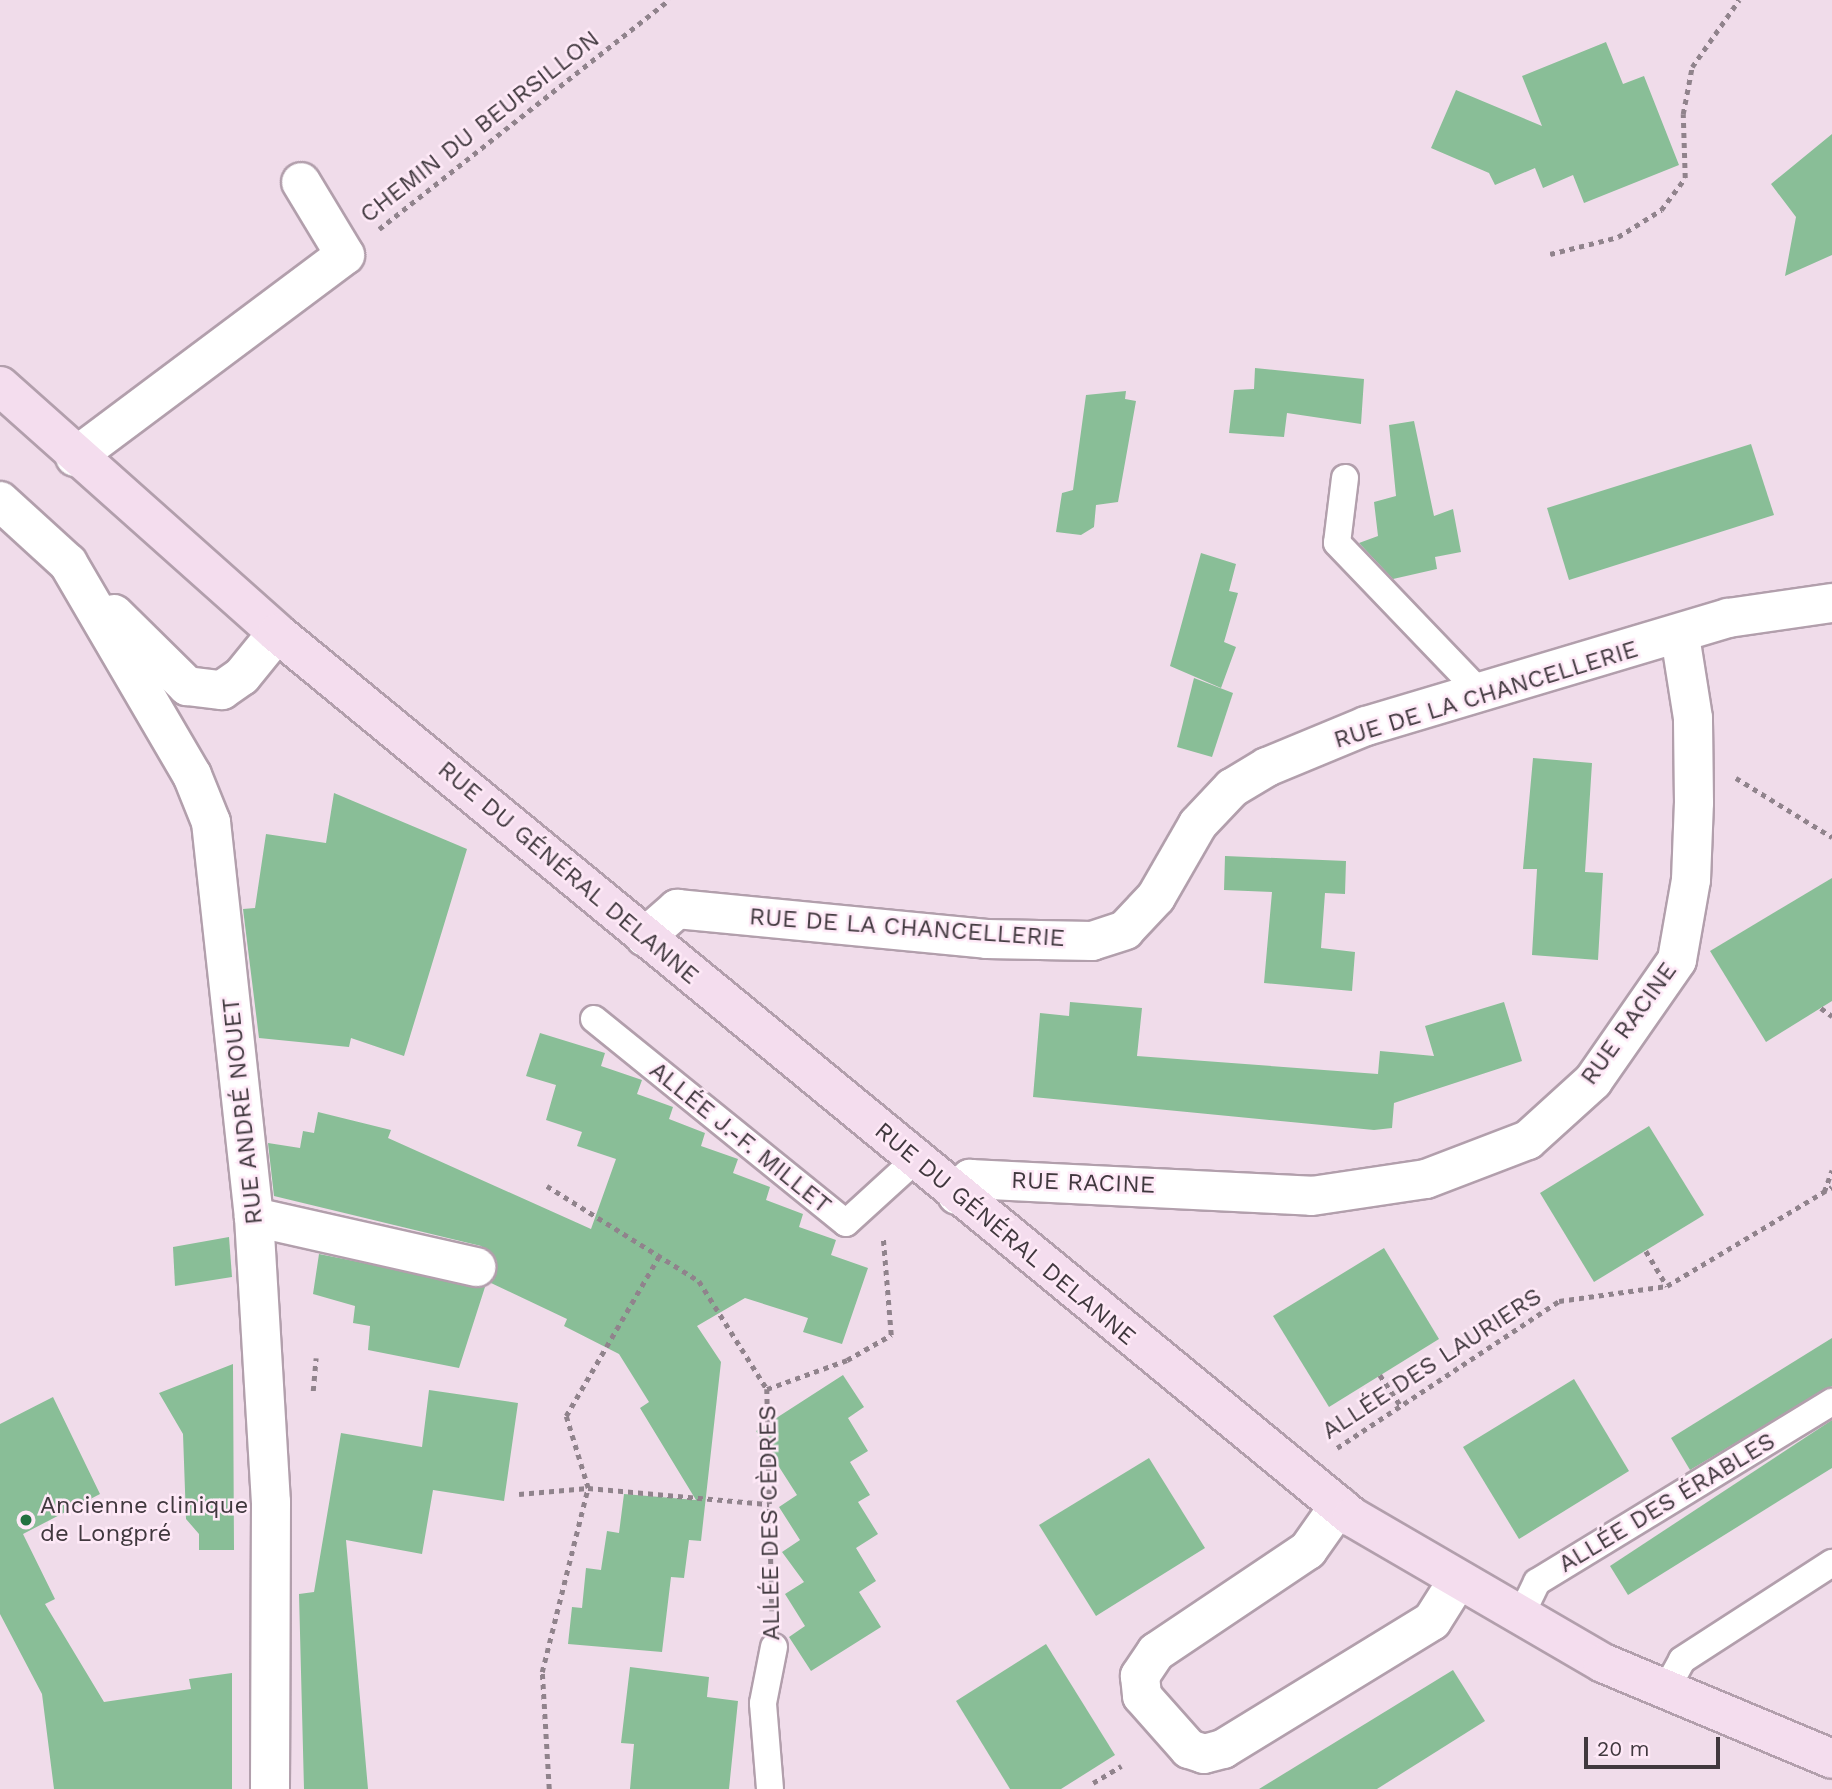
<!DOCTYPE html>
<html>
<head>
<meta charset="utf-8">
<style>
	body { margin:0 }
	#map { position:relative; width:1832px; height:1789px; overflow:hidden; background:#f0dcea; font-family:"Work Sans",sans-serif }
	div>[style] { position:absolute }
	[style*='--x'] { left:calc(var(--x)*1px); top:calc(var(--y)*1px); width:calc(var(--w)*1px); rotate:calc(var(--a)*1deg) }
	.building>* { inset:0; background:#89be97 }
	.path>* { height:4.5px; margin-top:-2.25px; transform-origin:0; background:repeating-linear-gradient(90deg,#90838c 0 5px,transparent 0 10px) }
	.roads { filter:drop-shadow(2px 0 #b29fac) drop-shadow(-2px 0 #b29fac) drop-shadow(0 2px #b29fac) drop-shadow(0 -2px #b29fac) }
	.service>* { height:26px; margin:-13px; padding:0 13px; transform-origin:13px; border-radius:13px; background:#fff }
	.minor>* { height:38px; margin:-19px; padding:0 19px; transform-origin:19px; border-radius:19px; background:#fff }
	.secondary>* { height:38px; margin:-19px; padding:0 19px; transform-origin:19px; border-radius:19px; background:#f4ddee }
	.dots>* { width:19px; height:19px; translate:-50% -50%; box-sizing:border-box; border:4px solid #fee9f7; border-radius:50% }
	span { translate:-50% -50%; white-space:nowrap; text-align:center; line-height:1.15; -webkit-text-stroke:5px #fee9f7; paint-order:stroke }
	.street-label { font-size:24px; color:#40383e }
	.poi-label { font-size:24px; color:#40383e }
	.left { translate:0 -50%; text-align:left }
	.scale { position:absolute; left:1584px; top:1737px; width:136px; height:32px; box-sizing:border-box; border:4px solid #40383e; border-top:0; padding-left:9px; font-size:21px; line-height:24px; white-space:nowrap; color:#40383e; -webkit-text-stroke:5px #fee9f7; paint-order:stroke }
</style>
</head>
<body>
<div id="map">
	<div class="building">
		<i style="clip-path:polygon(1606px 42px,1623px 84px,1644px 76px,1679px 165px,1584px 203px,1573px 175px,1543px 188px,1535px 168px,1495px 185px,1489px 173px,1431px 148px,1456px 90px,1542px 126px,1522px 76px)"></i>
		<i style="clip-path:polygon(1832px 134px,1832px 255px,1785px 276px,1796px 217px,1771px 184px)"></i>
		<i style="clip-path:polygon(1255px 368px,1364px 379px,1361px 424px,1287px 413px,1284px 437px,1229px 433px,1234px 390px,1254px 389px)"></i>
		<i style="clip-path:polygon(1126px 391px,1125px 399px,1136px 401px,1118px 502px,1096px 505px,1094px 527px,1081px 535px,1056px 532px,1062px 493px,1073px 490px,1086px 395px)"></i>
		<i style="clip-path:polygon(1414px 421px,1434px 516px,1453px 509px,1461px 552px,1435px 557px,1437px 569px,1393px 579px,1359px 543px,1378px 536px,1374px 502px,1396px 496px,1389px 425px)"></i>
		<i style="clip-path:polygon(1751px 444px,1774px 515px,1569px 580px,1547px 508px)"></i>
		<i style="clip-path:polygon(1201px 553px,1236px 564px,1229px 591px,1238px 593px,1224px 642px,1236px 647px,1221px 688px,1170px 666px)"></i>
		<i style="clip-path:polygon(1194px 678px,1233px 693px,1212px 757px,1177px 747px)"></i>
		<i style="clip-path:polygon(1533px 758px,1592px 763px,1585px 872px,1603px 873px,1598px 960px,1532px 955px,1537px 869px,1523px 869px)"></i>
		<i style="clip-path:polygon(334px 793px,467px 849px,404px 1056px,351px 1038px,349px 1047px,259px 1038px,243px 909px,255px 908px,266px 834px,326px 843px)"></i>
		<i style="clip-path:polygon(1225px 856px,1346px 861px,1345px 894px,1325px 893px,1321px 948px,1355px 952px,1352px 991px,1264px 983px,1272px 892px,1224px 890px)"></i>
		<i style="clip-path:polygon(1832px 878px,1832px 1001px,1766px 1042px,1710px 951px)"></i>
		<i style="clip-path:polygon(1070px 1002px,1142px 1008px,1137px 1056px,1378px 1074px,1380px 1051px,1434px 1056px,1425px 1026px,1504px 1002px,1522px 1061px,1394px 1103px,1392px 1128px,1374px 1130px,1033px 1097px,1040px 1013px,1069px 1016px)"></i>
		<i style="clip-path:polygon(540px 1033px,605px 1053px,601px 1066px,642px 1080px,637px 1094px,673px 1107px,669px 1119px,705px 1133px,701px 1146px,738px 1159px,733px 1173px,770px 1187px,766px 1200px,803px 1214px,799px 1227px,836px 1240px,831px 1255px,868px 1268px,842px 1344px,803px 1332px,808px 1318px,745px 1298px,697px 1326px,721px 1362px,701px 1541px,689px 1540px,684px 1578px,671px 1577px,662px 1652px,568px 1644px,572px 1607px,582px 1608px,586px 1568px,601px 1570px,607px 1531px,619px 1533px,624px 1494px,696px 1500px,640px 1408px,649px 1402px,619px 1354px,564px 1326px,567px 1319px,491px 1283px,497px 1261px,481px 1246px,274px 1196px,268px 1143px,300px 1148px,303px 1131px,314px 1133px,318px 1112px,391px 1130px,388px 1138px,591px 1229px,616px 1159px,577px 1146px,582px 1132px,546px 1120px,556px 1085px,526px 1076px)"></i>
		<i style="clip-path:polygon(1649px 1126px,1704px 1215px,1594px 1282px,1540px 1193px)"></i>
		<i style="clip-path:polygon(229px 1237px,232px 1277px,175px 1286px,173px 1247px)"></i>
		<i style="clip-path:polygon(1384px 1248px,1439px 1339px,1329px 1407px,1273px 1316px)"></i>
		<i style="clip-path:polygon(319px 1254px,485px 1287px,459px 1368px,368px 1350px,370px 1326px,353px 1323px,355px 1306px,313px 1294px)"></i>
		<i style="clip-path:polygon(1832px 1338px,1832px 1386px,1690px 1470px,1671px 1438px)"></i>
		<i style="clip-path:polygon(233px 1364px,234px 1550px,199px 1550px,199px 1534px,186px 1519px,183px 1434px,159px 1393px)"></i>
		<i style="clip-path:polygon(843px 1375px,864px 1407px,848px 1418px,868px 1451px,850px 1462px,870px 1495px,858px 1502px,878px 1534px,856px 1548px,876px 1581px,859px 1592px,881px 1627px,811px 1671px,789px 1637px,805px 1626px,785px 1594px,804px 1582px,782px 1552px,800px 1540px,779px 1507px,797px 1495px,756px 1431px)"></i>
		<i style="clip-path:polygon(1574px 1379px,1629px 1471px,1519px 1539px,1463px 1447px)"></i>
		<i style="clip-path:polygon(429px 1390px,518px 1403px,504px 1501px,433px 1490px,422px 1554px,346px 1540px,368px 1789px,304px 1789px,299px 1594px,314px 1592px,341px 1433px,422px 1447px)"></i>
		<i style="clip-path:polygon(53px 1397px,100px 1494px,23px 1534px,55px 1599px,45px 1604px,104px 1702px,191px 1689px,189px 1679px,232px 1673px,232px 1789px,54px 1789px,42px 1694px,0 1614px,0 1424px)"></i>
		<i style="clip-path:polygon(1832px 1420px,1832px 1468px,1628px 1595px,1610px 1566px)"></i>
		<i style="clip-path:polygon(1149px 1458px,1205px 1548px,1096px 1616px,1039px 1525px)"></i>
		<i style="clip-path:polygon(1046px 1644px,1115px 1755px,1061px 1789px,1010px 1789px,956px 1701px)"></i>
		<i style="clip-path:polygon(630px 1667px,709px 1677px,707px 1697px,738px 1701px,729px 1789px,630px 1789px,634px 1744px,621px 1743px)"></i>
		<i style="clip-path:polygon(1453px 1670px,1485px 1721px,1377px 1789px,1259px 1789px)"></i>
	</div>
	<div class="path">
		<i style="--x:379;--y:229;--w:370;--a:-38.3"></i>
		<i style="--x:1550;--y:254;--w:70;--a:-14"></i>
		<i style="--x:1618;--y:237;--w:51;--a:-32.1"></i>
		<i style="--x:1661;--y:210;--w:40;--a:-53"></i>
		<i style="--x:1685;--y:178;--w:64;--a:-91.8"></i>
		<i style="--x:1683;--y:114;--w:48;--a:-79.2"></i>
		<i style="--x:1692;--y:67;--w:82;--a:-55"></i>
		<i style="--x:1736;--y:778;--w:113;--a:31.6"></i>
		<i style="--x:1821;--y:1008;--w:14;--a:36"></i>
		<i style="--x:547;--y:1186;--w:179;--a:32"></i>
		<i style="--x:699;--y:1281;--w:128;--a:57.8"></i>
		<i style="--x:767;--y:1389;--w:222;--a:88.7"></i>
		<i style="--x:1824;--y:1192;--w:23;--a:-70"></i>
		<i style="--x:1646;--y:1251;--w:41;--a:59"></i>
		<i style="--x:1380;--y:1375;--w:36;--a:56"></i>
		<i style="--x:767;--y:1389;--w:85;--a:-19.9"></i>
		<i style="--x:847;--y:1360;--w:51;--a:-29.6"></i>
		<i style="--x:891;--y:1335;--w:97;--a:-94.7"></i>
		<i style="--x:313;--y:1391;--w:33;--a:-85"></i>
		<i style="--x:1337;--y:1448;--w:266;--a:-33.5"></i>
		<i style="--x:1559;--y:1301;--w:109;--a:-7.9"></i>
		<i style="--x:1667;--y:1286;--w:192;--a:-31"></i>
		<i style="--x:519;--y:1494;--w:69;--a:-5"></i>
		<i style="--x:588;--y:1488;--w:182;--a:5.1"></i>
		<i style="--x:1093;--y:1783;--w:33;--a:-31"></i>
		<i style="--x:549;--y:1789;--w:117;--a:-93.4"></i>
		<i style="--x:542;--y:1672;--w:190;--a:-76"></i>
		<i style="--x:588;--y:1488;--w:75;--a:-107"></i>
		<i style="--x:566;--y:1416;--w:185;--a:-59.8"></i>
	</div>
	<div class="roads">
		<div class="service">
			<i style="--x:1345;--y:478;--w:65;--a:97"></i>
			<i style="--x:1337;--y:543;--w:208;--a:46.2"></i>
			<i style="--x:594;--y:1019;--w:324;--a:39"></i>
			<i style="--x:846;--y:1223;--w:93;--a:-42.4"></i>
			<i style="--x:1519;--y:1619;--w:41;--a:-64.1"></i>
			<i style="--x:1537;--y:1582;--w:346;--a:-31.4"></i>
			<i style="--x:1665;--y:1691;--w:35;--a:-61"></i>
			<i style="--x:1682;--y:1660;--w:179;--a:-32.9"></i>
			<i style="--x:770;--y:1789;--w:86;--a:-94.7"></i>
			<i style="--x:763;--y:1703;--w:57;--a:-78.9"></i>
		</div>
		<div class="minor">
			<i style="--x:75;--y:457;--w:337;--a:-36.8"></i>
			<i style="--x:345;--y:255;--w:85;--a:-121.1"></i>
			<i style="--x:0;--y:501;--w:92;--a:42.4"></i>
			<i style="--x:68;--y:563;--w:246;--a:59.7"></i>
			<i style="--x:192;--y:775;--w:51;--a:68"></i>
			<i style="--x:211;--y:822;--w:397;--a:83.8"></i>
			<i style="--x:254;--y:1217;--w:286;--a:86.6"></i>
			<i style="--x:271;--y:1502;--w:287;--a:90.2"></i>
			<i style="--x:114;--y:614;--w:103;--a:44.6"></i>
			<i style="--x:187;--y:686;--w:35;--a:7"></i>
			<i style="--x:222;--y:690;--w:24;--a:-35"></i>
			<i style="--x:242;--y:676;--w:55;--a:-50.9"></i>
			<i style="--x:645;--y:937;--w:43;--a:-41.2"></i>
			<i style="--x:677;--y:909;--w:311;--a:5.5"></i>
			<i style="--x:987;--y:939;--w:105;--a:1.1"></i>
			<i style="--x:1092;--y:941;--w:35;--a:-18"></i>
			<i style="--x:1125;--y:930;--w:45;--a:-46.8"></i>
			<i style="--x:1156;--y:897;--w:84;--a:-60.1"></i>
			<i style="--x:1198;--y:824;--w:50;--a:-46.6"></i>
			<i style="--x:1232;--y:788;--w:41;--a:-31"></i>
			<i style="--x:1267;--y:767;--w:107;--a:-22.5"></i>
			<i style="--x:1366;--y:726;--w:378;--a:-16.6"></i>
			<i style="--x:1728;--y:618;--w:105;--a:-8.2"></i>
			<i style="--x:957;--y:1195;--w:21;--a:-51"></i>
			<i style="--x:970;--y:1179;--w:342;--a:2.8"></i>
			<i style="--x:1312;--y:1196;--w:115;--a:-8.5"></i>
			<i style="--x:1426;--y:1179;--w:109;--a:-20.9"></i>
			<i style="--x:1528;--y:1140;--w:88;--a:-42.2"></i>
			<i style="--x:1593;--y:1081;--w:147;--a:-55.2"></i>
			<i style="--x:1677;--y:960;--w:81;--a:-80.1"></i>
			<i style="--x:1691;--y:880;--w:77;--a:-87.8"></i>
			<i style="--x:1694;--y:803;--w:85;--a:-90.7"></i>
			<i style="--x:1693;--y:718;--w:83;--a:-99"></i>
			<i style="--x:254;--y:1217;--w:228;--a:12.7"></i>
			<i style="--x:1339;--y:1506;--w:54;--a:125.2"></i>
			<i style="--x:1308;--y:1550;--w:183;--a:146.1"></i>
			<i style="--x:1156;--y:1652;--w:29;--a:124"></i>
			<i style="--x:1140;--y:1676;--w:20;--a:84"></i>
			<i style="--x:1142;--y:1696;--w:71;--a:48.4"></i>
			<i style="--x:1189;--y:1749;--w:16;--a:18"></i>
			<i style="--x:1204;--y:1754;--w:20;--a:-15"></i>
			<i style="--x:1223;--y:1749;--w:245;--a:-31.5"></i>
			<i style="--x:1432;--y:1621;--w:45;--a:-57.7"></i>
		</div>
		<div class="secondary">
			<i style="--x:0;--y:386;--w:371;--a:41.7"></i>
			<i style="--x:277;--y:633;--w:1392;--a:39.43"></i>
			<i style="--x:1352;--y:1517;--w:290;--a:30.2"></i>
			<i style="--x:1603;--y:1663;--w:248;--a:22.7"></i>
		</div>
	</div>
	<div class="dots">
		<i style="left:26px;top:1520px;background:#237241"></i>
	</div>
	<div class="street-label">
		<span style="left:480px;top:127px;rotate:-38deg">CHEMIN DU BEURSILLON</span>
		<span style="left:1486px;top:695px;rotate:-17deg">RUE DE LA CHANCELLERIE</span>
		<span style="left:568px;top:873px;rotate:40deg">RUE DU GÉNÉRAL DELANNE</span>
		<span style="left:907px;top:928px;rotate:4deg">RUE DE LA CHANCELLERIE</span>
		<span style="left:1629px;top:1024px;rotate:-54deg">RUE RACINE</span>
		<span style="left:243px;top:1111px;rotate:-96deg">RUE ANDRÉ NOUET</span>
		<span style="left:740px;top:1138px;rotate:39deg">ALLÉE J.-F. MILLET</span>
		<span style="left:1083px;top:1183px;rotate:2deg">RUE RACINE</span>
		<span style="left:1005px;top:1234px;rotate:40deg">RUE DU GÉNÉRAL DELANNE</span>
		<span style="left:1432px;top:1364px;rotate:-33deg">ALLÉE DES LAURIERS</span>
		<span style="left:1667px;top:1503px;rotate:-31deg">ALLÉE DES ÉRABLES</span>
		<span style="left:770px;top:1523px;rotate:-91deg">ALLÉE DES CÈDRES</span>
	</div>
	<div class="poi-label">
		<span class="left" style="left:40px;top:1520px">Ancienne clinique<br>de Longpré</span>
	</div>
	<div class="scale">20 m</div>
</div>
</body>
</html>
